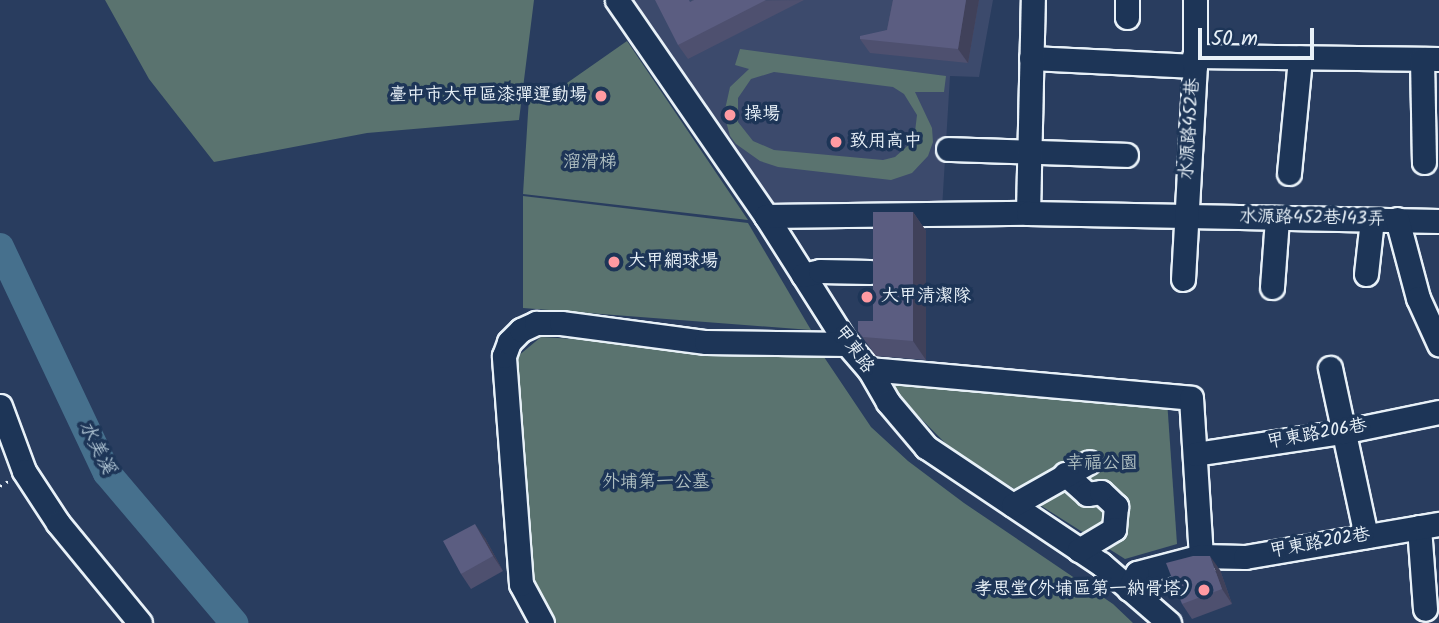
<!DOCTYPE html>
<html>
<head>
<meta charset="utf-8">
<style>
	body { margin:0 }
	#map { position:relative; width:1439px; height:623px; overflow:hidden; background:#293d5f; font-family:Kalam,"LXGW WenKai TC",sans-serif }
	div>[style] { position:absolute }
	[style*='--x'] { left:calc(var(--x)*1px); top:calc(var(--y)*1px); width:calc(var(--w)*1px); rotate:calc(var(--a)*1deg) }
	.built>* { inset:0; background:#3c4a6c }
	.green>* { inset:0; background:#5a736f }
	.river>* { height:28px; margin:-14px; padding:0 14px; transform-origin:14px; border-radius:14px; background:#46708d }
	.path>* { height:2.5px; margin-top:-1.25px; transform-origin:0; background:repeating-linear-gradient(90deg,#e8f1f8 0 2px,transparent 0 7px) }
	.roads { filter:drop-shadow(2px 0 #e8f1f8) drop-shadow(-2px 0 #e8f1f8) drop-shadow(0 2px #e8f1f8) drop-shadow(0 -2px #e8f1f8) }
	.minor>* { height:23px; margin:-11.5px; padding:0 11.5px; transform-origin:11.5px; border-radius:11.5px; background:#1d3557 }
	.wall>* { inset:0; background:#4e506f }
	.shaded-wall>* { inset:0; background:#40415a }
	.building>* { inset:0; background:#5b5d81 }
	.dots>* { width:19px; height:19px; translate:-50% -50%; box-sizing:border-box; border:4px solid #1d3557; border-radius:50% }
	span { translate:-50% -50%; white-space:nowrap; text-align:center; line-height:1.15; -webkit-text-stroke:7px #1d3557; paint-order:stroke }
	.poi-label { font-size:18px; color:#e8f1f8 }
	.right { translate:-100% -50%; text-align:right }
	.left { translate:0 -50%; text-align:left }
	.street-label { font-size:18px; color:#e8f1f8 }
	.park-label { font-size:18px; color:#afbfc1 }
	.water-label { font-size:19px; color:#afc4d3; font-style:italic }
	.scale { position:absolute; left:1198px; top:28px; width:116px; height:32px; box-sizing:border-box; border:4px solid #e8f1f8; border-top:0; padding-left:9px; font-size:21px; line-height:24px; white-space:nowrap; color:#e8f1f8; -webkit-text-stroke:5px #1d3557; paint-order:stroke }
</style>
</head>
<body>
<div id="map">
	<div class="built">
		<i style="clip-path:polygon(629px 0,993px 0,979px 77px,950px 76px,942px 209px,771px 207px)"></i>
	</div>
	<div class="green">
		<i style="clip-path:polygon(105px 0,534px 0,519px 120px,367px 133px,214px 162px,149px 79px)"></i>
		<i style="clip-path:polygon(627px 41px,748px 220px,523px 194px,529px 97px,537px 104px)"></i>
		<i style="clip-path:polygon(evenodd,740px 49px,946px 76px,944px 92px,915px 92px,932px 128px,933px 142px,928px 156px,912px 173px,891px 180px,778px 167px,760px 161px,736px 144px,730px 136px,724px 114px,730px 87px,749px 69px,735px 65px,740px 49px,774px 72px,893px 87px,904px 94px,917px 115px,914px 140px,895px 157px,883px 160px,774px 150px,753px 141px,738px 122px,738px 98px,751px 79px,774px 72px)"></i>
		<i style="clip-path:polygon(523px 196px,748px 223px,811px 330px,523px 308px)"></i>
		<i style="clip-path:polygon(541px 337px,822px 354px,871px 427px,908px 461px,964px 503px,1113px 604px,1133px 623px,544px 623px,526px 597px,512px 361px)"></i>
		<i style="clip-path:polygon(883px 380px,1167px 400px,1177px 544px,1125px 559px,950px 448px)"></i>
	</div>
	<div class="river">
		<i style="--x:0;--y:247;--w:250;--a:64.7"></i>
		<i style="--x:107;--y:473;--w:197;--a:49.7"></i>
	</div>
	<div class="path">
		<i style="--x:0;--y:486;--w:12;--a:-31"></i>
	</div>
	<div class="roads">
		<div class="minor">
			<i style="--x:617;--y:0;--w:262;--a:55.4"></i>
			<i style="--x:766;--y:216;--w:151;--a:57.7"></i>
			<i style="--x:847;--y:344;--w:33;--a:49"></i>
			<i style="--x:869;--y:369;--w:38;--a:60"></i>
			<i style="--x:888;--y:402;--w:59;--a:49.8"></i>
			<i style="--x:926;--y:447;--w:211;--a:33.8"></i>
			<i style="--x:1101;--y:564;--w:90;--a:40.9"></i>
			<i style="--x:1127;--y:0;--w:17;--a:90"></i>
			<i style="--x:1194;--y:56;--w:245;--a:0.7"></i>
			<i style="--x:1031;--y:58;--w:164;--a:2.8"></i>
			<i style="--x:1422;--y:59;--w:103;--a:88.9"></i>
			<i style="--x:948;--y:149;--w:178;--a:1.9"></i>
			<i style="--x:1289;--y:173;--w:116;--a:-84.5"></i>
			<i style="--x:1028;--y:213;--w:213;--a:-88.7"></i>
			<i style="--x:766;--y:216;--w:262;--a:-0.7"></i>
			<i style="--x:1028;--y:213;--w:411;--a:1.1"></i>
			<i style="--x:1397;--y:219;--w:82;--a:75.1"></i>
			<i style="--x:1418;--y:298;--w:51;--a:65.5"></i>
			<i style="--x:1366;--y:274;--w:54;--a:-83.7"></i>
			<i style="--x:803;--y:275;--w:17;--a:-13"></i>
			<i style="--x:820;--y:271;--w:50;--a:1.1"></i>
			<i style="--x:1183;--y:279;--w:213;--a:-86.8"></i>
			<i style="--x:1195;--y:66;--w:66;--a:-90"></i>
			<i style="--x:1272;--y:287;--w:68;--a:-85.8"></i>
			<i style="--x:1330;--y:368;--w:172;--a:77.9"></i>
			<i style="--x:869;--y:369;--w:323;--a:5.1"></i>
			<i style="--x:1191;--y:398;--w:158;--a:86.4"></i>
			<i style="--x:1201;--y:556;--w:66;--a:165.1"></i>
			<i style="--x:1137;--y:573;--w:18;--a:117"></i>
			<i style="--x:0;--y:406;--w:69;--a:69.7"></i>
			<i style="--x:24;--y:471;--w:62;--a:56.8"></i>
			<i style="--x:58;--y:523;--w:129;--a:50.6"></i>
			<i style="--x:1195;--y:454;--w:149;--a:-8.5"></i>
			<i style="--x:1342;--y:432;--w:99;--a:-11.7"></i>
			<i style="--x:1065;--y:474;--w:30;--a:42"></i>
			<i style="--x:1087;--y:494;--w:14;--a:-8"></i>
			<i style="--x:1101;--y:492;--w:21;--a:43"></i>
			<i style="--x:1116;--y:506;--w:23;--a:95"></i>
			<i style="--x:1114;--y:529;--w:41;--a:149"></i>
			<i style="--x:1013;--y:505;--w:87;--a:-29.5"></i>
			<i style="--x:1419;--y:527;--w:82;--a:85.8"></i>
			<i style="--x:1201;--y:556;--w:44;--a:1.3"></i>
			<i style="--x:1245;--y:557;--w:197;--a:-9.7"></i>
			<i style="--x:542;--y:623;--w:44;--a:-118.3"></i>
			<i style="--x:521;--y:584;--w:229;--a:-94.3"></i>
			<i style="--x:504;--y:356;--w:15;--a:-70"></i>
			<i style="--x:509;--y:342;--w:17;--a:-45"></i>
			<i style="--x:521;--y:330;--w:17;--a:-25"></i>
			<i style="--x:536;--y:323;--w:25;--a:0"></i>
			<i style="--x:561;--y:323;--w:146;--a:7.5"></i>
			<i style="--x:706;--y:342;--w:141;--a:0.8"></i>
		</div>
	</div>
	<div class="wall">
		<i style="clip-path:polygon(692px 0,693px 1px,804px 0,688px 59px,678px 45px)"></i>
		<i style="clip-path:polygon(893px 0,979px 0,968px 63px,870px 53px,860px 39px,887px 30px)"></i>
		<i style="clip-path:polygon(913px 212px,926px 231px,926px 360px,876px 356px,858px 331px,873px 321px)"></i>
		<i style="clip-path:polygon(485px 538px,503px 571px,471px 589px,461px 574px)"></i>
		<i style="clip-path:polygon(1220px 570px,1232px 604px,1192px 619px,1182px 604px)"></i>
	</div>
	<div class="shaded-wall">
		<i style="clip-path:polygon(966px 0,979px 0,968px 63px,958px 49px)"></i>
		<i style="clip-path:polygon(913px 212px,926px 231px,926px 360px,913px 341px)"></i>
		<i style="clip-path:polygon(475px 524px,485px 538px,503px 571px,493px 556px)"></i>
		<i style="clip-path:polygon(1210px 556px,1220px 570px,1232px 604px,1222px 589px)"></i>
	</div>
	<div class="building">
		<i style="clip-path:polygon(655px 0,689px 0,690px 2px,694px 0,766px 0,678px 45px)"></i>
		<i style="clip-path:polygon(893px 0,966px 0,958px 49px,860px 39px,860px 36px,887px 30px)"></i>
		<i style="clip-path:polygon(873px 212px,913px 212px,913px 341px,863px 337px,858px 331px,858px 321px,873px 321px)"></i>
		<i style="clip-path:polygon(475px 524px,493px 556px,461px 574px,443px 541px)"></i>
		<i style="clip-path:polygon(1193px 556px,1210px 556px,1222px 589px,1182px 604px,1166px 563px)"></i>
	</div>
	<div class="dots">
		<i style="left:601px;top:96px;background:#ff9aa2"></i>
		<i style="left:730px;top:115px;background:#ff9aa2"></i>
		<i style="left:836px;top:142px;background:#ff9aa2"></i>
		<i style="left:614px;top:262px;background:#ff9aa2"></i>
		<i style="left:867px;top:297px;background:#ff9aa2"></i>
		<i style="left:1204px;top:590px;background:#ff9aa2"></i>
	</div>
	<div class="poi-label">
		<span class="right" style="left:587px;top:96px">臺中市大甲區漆彈運動場</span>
		<span class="left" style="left:744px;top:115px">操場</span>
		<span class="left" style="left:850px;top:142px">致用高中</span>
		<span class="left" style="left:628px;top:262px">大甲網球場</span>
		<span class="left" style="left:881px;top:297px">大甲清潔隊</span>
		<span class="right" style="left:1190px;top:590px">孝思堂(外埔區第一納骨塔)</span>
	</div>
	<div class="street-label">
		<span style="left:1191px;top:129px;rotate:-86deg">水源路452巷</span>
		<span style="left:1312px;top:219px;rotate:1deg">水源路452巷143弄</span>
		<span style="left:853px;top:350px;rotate:54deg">甲東路</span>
		<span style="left:1317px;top:435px;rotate:-10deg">甲東路206巷</span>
		<span style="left:1320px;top:544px;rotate:-10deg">甲東路202巷</span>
	</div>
	<div class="park-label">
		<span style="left:590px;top:163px">溜滑梯</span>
		<span style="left:1102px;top:464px">幸福公園</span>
		<span style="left:656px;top:483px">外埔第一公墓</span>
	</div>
	<div class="water-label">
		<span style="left:96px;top:448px;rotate:63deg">水美溪</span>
	</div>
	<div class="scale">50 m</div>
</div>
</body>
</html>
